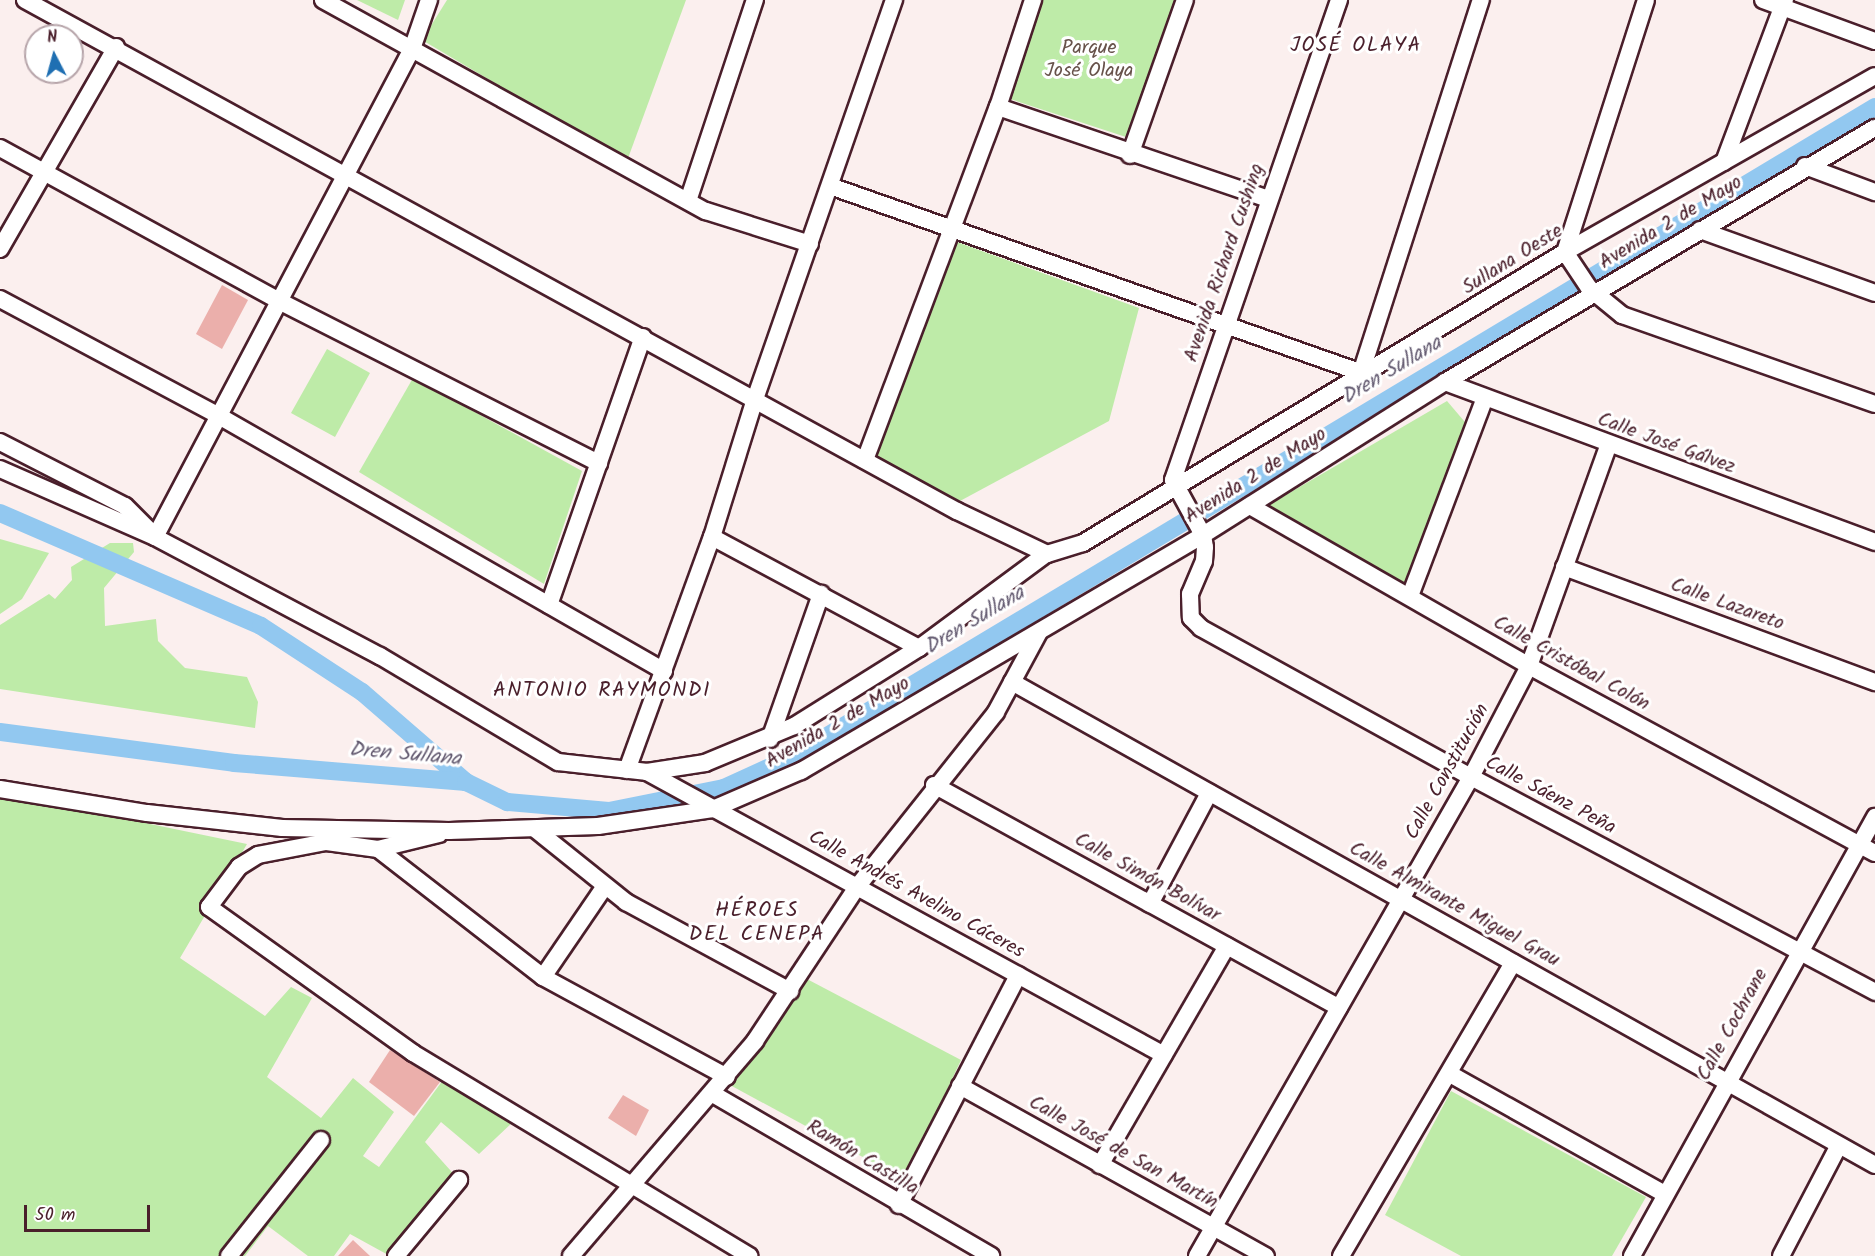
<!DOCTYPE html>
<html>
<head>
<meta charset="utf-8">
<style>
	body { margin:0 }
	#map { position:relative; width:1875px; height:1256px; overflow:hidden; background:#fbefee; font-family:Kalam,sans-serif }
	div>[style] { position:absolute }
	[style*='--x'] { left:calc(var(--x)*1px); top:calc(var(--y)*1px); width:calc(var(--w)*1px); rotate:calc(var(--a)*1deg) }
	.green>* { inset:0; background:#beeba8 }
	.canal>* { height:18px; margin:-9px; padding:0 9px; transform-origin:9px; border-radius:9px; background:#92c8f0 }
	.building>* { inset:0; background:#ebafab }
	.roads { filter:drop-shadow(2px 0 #4a1f2b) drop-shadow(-2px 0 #4a1f2b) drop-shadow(0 2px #4a1f2b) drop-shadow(0 -2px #4a1f2b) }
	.minor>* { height:16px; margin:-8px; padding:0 8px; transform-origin:8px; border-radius:8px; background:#fff }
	span { translate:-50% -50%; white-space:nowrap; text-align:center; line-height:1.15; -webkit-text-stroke:6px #fff; paint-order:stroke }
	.park-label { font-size:20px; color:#67524a }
	.street-label { font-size:20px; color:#4a1f2b }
	.neighbourhood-label { font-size:21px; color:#4a1f2b; letter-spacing:1.5px }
	.water-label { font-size:21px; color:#635a70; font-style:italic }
	.north { position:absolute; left:24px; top:24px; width:60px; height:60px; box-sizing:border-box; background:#fff; border:2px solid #b7a5aa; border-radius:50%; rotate:354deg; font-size:16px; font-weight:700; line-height:24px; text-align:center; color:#4a1f2b }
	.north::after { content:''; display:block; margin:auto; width:21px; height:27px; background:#1f6fb2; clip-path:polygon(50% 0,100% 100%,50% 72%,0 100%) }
	.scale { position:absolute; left:24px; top:1205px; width:126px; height:27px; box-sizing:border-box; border:3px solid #4a1f2b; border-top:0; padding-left:8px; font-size:18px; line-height:21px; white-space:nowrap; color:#4a1f2b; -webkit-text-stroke:4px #fff; paint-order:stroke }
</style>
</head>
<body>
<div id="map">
	<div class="green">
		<i style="clip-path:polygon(357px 0,405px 0,398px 20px)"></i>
		<i style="clip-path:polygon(447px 0,686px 0,627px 161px,422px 40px)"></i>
		<i style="clip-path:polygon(1040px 0,1176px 0,1129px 138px,1007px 98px)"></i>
		<i style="clip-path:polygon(957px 242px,1139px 308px,1109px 421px,960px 501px,867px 451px)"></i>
		<i style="clip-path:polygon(327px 349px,370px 373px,335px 437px,291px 413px)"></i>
		<i style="clip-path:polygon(413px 378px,582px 471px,544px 584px,359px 472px)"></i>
		<i style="clip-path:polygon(1447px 401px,1470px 428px,1406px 587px,1262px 509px)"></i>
		<i style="clip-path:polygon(0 539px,49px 553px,22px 599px,0 614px)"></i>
		<i style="clip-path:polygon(110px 543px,133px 543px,134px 552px,104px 588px,105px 626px,156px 619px,158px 641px,185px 668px,247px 677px,258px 702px,255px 728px,0 689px,0 625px,49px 594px,55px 599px,72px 580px,71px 567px)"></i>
		<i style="clip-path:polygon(0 793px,247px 844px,180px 958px,265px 1016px,291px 987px,312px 998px,267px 1077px,321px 1118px,353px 1078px,394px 1112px,363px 1156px,379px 1167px,443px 1080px,514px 1121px,479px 1154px,441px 1122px,425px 1142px,459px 1180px,390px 1256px,350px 1234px,334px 1256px,308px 1256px,268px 1226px,245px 1256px,0 1256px)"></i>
		<i style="clip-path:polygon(805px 978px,961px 1060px,905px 1180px,730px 1085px)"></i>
		<i style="clip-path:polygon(1451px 1091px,1646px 1197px,1612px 1256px,1461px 1256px,1385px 1215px)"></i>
	</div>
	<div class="canal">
		<i style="--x:0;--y:513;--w:284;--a:23.4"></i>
		<i style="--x:261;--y:626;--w:121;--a:33.2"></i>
		<i style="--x:362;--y:692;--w:138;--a:40.9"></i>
		<i style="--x:0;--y:732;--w:236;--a:7.5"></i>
		<i style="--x:234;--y:763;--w:233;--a:4.7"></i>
		<i style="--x:466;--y:782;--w:46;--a:26"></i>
		<i style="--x:507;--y:802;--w:102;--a:5"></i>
		<i style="--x:609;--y:811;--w:117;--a:-11.3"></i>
		<i style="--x:724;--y:788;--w:77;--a:-24.6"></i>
		<i style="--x:794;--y:756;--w:1261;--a:-30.98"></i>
	</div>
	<div class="building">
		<i style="clip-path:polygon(222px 285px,248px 300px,222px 349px,196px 334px)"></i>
		<i style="clip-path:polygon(390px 1050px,440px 1082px,414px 1116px,369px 1082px)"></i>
		<i style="clip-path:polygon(623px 1095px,649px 1110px,636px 1136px,608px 1118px)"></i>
		<i style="clip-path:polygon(353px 1240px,370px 1256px,338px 1256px)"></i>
	</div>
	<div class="roads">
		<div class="minor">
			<i style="--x:25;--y:0;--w:1063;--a:28.74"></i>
			<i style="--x:957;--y:511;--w:100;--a:25.5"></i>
			<i style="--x:1047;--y:554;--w:38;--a:-17"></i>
			<i style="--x:1083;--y:543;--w:563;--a:-31.12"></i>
			<i style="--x:1565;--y:252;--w:356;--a:-29.6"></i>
			<i style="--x:323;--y:0;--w:437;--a:28.9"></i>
			<i style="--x:706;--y:211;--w:109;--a:17.6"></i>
			<i style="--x:1339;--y:0;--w:508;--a:109.08"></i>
			<i style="--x:1173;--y:480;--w:63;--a:61.4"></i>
			<i style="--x:1203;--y:535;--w:12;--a:81"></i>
			<i style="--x:1205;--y:547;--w:14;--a:94"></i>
			<i style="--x:1204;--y:561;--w:36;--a:113"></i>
			<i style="--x:1190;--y:594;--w:24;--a:88"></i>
			<i style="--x:1191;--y:618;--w:14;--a:45"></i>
			<i style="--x:1201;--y:628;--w:308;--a:28.9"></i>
			<i style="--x:1471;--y:777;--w:458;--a:28"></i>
			<i style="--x:1646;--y:0;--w:265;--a:107.8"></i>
			<i style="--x:1565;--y:252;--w:43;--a:56.3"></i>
			<i style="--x:1589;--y:288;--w:43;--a:39.3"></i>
			<i style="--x:1622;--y:315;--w:268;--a:19.4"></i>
			<i style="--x:1763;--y:0;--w:119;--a:20.1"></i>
			<i style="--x:998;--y:107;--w:285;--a:18.8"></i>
			<i style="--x:0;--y:148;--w:318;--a:28.7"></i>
			<i style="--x:279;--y:301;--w:359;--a:26.9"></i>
			<i style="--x:1130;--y:155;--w:164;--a:-70.5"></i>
			<i style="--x:1724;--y:162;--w:173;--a:-69.4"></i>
			<i style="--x:1805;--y:166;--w:75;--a:20.4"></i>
			<i style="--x:830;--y:186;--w:570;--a:19.36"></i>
			<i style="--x:688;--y:201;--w:212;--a:-71.6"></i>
			<i style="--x:1700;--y:230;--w:186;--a:19.8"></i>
			<i style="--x:0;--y:249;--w:233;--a:-60.1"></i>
			<i style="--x:0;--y:299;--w:248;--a:28.1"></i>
			<i style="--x:219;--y:416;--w:513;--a:29.81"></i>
			<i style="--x:1361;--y:373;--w:392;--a:-72.2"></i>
			<i style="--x:1445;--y:382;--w:459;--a:20.4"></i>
			<i style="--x:0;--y:442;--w:140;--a:27.1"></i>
			<i style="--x:125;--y:506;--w:37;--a:45"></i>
			<i style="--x:865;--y:460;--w:377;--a:-69.4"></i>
			<i style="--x:998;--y:107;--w:113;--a:-71.9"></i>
			<i style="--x:0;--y:469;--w:169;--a:23.7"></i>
			<i style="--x:155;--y:537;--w:255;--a:27.9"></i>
			<i style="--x:380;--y:656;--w:207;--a:30.8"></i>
			<i style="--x:558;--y:762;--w:90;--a:6.4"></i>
			<i style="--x:647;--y:772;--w:59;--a:-8.8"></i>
			<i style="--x:705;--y:763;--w:96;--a:-22.6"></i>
			<i style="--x:794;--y:726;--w:147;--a:-32"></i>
			<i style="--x:919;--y:648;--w:158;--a:-36.5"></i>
			<i style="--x:1250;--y:506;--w:322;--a:29.8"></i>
			<i style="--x:1529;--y:666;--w:393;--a:28.4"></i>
			<i style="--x:155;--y:537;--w:552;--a:-62.23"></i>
			<i style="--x:412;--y:49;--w:52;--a:-70.9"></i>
			<i style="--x:712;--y:537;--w:235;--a:28.2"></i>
			<i style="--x:1564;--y:567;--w:332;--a:20.3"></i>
			<i style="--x:1410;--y:596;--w:210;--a:-69.3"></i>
			<i style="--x:549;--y:605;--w:284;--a:-70.7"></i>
			<i style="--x:1012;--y:682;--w:989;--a:29.23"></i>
			<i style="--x:770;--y:739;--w:154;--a:-70.6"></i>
			<i style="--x:627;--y:770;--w:248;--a:-70"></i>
			<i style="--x:712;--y:537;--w:145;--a:-72.7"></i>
			<i style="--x:755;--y:399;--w:423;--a:-70.8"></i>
			<i style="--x:647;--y:772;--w:589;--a:28.7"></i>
			<i style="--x:934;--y:785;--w:462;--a:28.8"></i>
			<i style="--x:0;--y:789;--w:149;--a:9.3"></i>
			<i style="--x:147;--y:813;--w:136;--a:6.3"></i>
			<i style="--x:282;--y:828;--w:167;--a:1"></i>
			<i style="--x:449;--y:831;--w:149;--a:-1.9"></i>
			<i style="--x:598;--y:826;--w:116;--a:-8.4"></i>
			<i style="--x:713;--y:809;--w:96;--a:-23.4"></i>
			<i style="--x:801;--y:771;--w:466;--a:-30.4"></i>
			<i style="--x:1203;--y:535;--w:286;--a:-32.3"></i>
			<i style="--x:1445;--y:382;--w:499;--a:-30.6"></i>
			<i style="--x:535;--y:829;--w:117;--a:38.7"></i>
			<i style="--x:626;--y:902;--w:187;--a:28.5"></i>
			<i style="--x:439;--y:834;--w:63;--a:166.2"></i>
			<i style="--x:378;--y:849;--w:52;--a:-172.3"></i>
			<i style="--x:326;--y:842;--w:69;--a:169.2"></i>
			<i style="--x:258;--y:855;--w:22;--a:148"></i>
			<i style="--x:239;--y:867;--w:50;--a:126.9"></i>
			<i style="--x:209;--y:907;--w:251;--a:35.6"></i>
			<i style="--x:413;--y:1053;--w:393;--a:31.1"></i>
			<i style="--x:378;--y:849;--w:209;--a:37.8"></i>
			<i style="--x:543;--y:977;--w:209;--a:28.5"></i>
			<i style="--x:1150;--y:904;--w:126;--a:-62"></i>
			<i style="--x:543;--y:977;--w:110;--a:-55.7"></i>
			<i style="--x:1450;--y:1074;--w:246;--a:29.2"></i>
			<i style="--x:960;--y:1086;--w:350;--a:29.1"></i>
			<i style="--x:713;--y:1094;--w:322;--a:30.2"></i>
			<i style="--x:1100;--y:1165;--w:253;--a:-59.9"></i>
			<i style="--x:899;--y:1205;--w:259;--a:-62.6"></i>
			<i style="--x:229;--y:1256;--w:148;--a:-51.6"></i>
			<i style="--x:396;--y:1256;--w:99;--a:-50.3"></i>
			<i style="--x:571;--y:1256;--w:283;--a:-49.4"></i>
			<i style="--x:755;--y:1041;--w:185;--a:-56.5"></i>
			<i style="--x:857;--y:887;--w:223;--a:-51.5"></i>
			<i style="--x:996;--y:712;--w:89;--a:-61.7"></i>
			<i style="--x:1197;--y:1256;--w:552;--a:-60.23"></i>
			<i style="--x:1471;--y:777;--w:125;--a:-62.4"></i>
			<i style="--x:1529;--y:666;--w:234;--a:-70.2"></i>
			<i style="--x:1341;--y:1256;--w:340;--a:-59.6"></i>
			<i style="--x:1632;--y:1256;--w:502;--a:-61.03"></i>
			<i style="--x:1781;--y:1256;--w:125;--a:-62.4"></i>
		</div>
	</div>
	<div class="park-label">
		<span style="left:1089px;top:60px">Parque<br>José Olaya</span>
	</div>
	<div class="street-label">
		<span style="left:1671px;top:223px;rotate:-31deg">Avenida 2 de Mayo</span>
		<span style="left:1513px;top:260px;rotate:-32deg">Sullana Oeste</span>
		<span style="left:1225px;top:263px;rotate:-71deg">Avenida Richard Cushing</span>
		<span style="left:1666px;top:444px;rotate:20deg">Calle José Gálvez</span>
		<span style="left:1256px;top:476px;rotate:-32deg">Avenida 2 de Mayo</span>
		<span style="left:1727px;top:605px;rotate:20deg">Calle Lazareto</span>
		<span style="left:1571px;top:664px;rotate:29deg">Calle Cristóbal Colón</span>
		<span style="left:838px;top:723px;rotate:-30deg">Avenida 2 de Mayo</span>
		<span style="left:1448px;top:772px;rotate:-61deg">Calle Constitución</span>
		<span style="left:1550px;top:796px;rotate:28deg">Calle Sáenz Peña</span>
		<span style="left:1147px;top:878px;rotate:29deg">Calle Simón Bolívar</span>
		<span style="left:916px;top:895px;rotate:29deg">Calle Andrés Avelino Cáceres</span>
		<span style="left:1454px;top:905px;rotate:29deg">Calle Almirante Miguel Grau</span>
		<span style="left:1733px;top:1025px;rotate:-61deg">Calle Cochrane</span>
		<span style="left:1123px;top:1153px;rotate:29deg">Calle José de San Martín</span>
		<span style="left:862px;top:1158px;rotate:31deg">Ramón Castilla</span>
	</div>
	<div class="neighbourhood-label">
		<span style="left:1356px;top:46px">JOSÉ OLAYA</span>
		<span style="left:602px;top:691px">ANTONIO RAYMONDI</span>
		<span style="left:757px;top:923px">HÉROES<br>DEL CENEPA</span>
	</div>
	<div class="water-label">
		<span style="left:1392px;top:371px;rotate:-31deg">Dren Sullana</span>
		<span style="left:975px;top:621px;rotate:-31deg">Dren Sullana</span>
		<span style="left:405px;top:755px;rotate:5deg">Dren Sullana</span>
	</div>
	<div class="north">N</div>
	<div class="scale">50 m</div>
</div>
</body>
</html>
